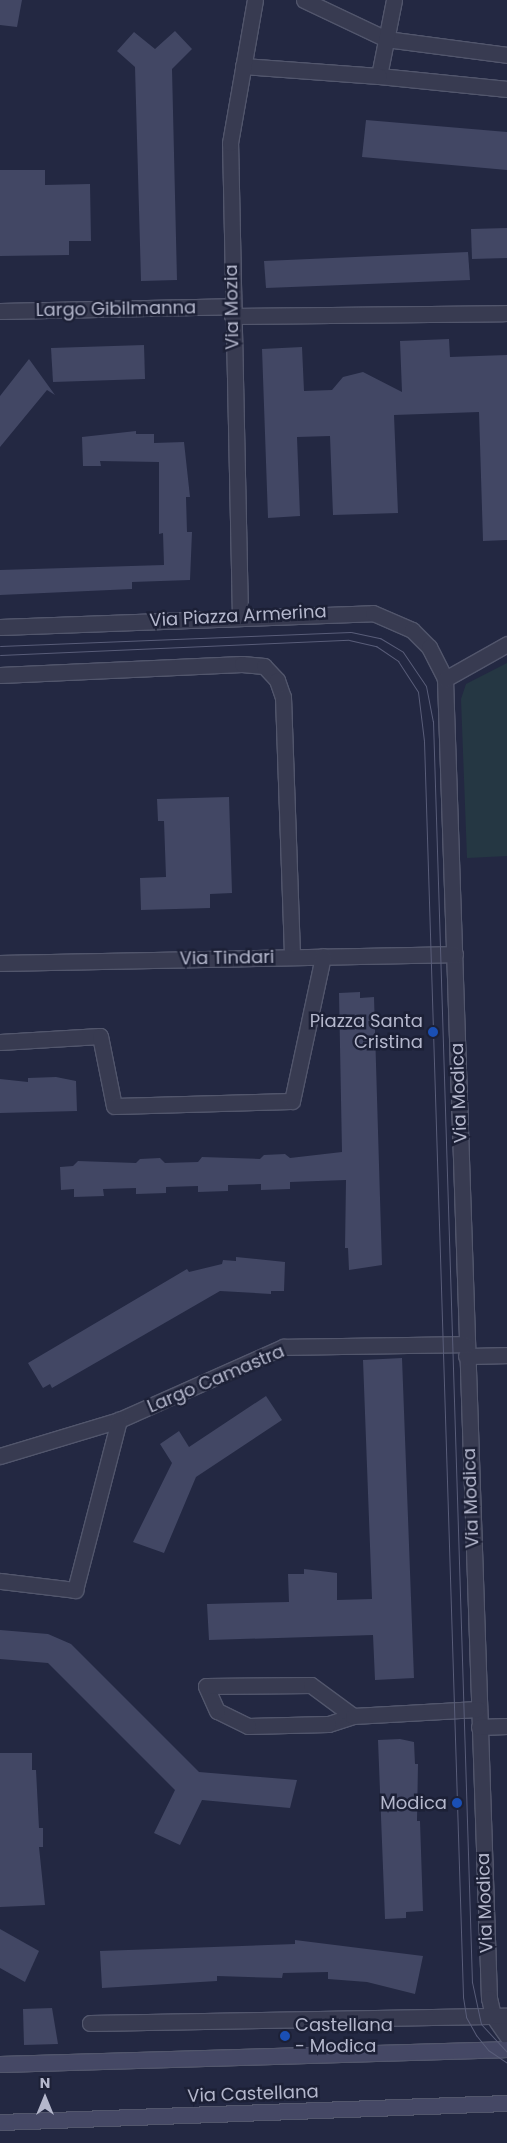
<!DOCTYPE html>
<html>
<head>
<meta charset="utf-8">
<style>
	body { margin:0 }
	#map { position:relative; width:507px; height:2143px; overflow:hidden; background:#232842; font-family:Poppins,sans-serif }
	div>[style] { position:absolute }
	[style*='--x'] { left:calc(var(--x)*1px); top:calc(var(--y)*1px); width:calc(var(--w)*1px); rotate:calc(var(--a)*1deg) }
	.green>* { inset:0; background:#253743 }
	.building>* { inset:0; background:#424764 }
	.roads { filter:drop-shadow(1px 0 #52566c) drop-shadow(-1px 0 #52566c) drop-shadow(0 1px #52566c) drop-shadow(0 -1px #52566c) }
	.minor>* { height:15px; margin:-7.5px; padding:0 7.5px; transform-origin:7.5px; border-radius:7.5px; background:#383b51 }
	.secondary>* { height:15px; margin:-7.5px; padding:0 7.5px; transform-origin:7.5px; border-radius:7.5px; background:#454865 }
	.tram>* { height:1px; margin:-0.5px; padding:0 0.5px; transform-origin:0.5px; border-radius:0.5px; background:#595d79 }
	.dots>* { width:14px; height:14px; translate:-50% -50%; box-sizing:border-box; border:2px solid #1c2036; border-radius:50% }
	span { translate:-50% -50%; white-space:nowrap; text-align:center; line-height:1.15; -webkit-text-stroke:5px #1c2036; paint-order:stroke }
	.street-label { font-size:18px; color:#b4b7cc }
	.poi-label { font-size:18px; color:#b4b7cc }
	.right { translate:-100% -50%; text-align:right }
	.left { translate:0 -50%; text-align:left }
	.north { position:absolute; left:20px; top:2073px; width:50px; height:50px; -webkit-text-stroke:4px #1c2036; paint-order:stroke; rotate:0deg; font-size:14px; font-weight:700; line-height:20px; text-align:center; color:#b4b7cc }
	.north::after { content:''; display:block; margin:auto; width:18px; height:22px; background:#b4b7cc; clip-path:polygon(50% 0,100% 100%,50% 72%,0 100%) }
</style>
</head>
<body>
<div id="map">
	<div class="green">
		<i style="clip-path:polygon(507px 663px,507px 856px,467px 858px,461px 699px,466px 684px)"></i>
	</div>
	<div class="building">
		<i style="clip-path:polygon(0 0,22px 0,17px 27px,0 25px)"></i>
		<i style="clip-path:polygon(175px 31px,192px 49px,172px 69px,177px 280px,141px 281px,135px 67px,117px 51px,134px 32px,155px 49px)"></i>
		<i style="clip-path:polygon(366px 120px,507px 132px,507px 170px,362px 157px)"></i>
		<i style="clip-path:polygon(0 170px,45px 170px,45px 185px,90px 184px,91px 241px,69px 241px,69px 255px,0 256px)"></i>
		<i style="clip-path:polygon(507px 228px,507px 258px,472px 259px,471px 229px)"></i>
		<i style="clip-path:polygon(468px 252px,470px 280px,266px 288px,264px 261px)"></i>
		<i style="clip-path:polygon(449px 339px,450px 357px,507px 355px,507px 540px,483px 541px,479px 412px,394px 415px,398px 513px,333px 515px,330px 436px,297px 437px,300px 516px,268px 518px,262px 349px,302px 347px,304px 391px,332px 390px,343px 377px,363px 372px,402px 392px,400px 341px)"></i>
		<i style="clip-path:polygon(144px 345px,145px 379px,53px 382px,51px 348px)"></i>
		<i style="clip-path:polygon(29px 359px,55px 395px,47px 390px,0 447px,0 396px)"></i>
		<i style="clip-path:polygon(136px 431px,136px 434px,154px 434px,154px 443px,184px 442px,190px 497px,186px 497px,187px 532px,192px 532px,190px 580px,132px 582px,132px 589px,0 595px,0 570px,164px 565px,163px 533px,159px 534px,159px 462px,100px 461px,101px 466px,83px 466px,82px 437px)"></i>
		<i style="clip-path:polygon(229px 797px,232px 893px,210px 894px,210px 908px,141px 910px,140px 878px,166px 877px,164px 821px,158px 821px,157px 799px)"></i>
		<i style="clip-path:polygon(360px 992px,360px 998px,374px 997px,382px 1265px,349px 1270px,348px 1248px,345px 1248px,346px 1180px,290px 1182px,290px 1189px,261px 1190px,261px 1184px,228px 1185px,228px 1191px,198px 1192px,198px 1186px,166px 1187px,166px 1193px,136px 1194px,136px 1188px,103px 1189px,104px 1196px,74px 1197px,74px 1189px,61px 1190px,60px 1167px,73px 1166px,78px 1161px,136px 1163px,140px 1159px,160px 1158px,165px 1163px,198px 1162px,202px 1157px,260px 1159px,264px 1155px,285px 1154px,290px 1158px,342px 1152px,339px 993px)"></i>
		<i style="clip-path:polygon(56px 1077px,76px 1081px,77px 1111px,0 1113px,0 1079px,28px 1082px,28px 1078px)"></i>
		<i style="clip-path:polygon(236px 1257px,285px 1262px,284px 1291px,271px 1291px,271px 1294px,220px 1291px,52px 1388px,50px 1384px,43px 1388px,28px 1363px,187px 1269px,189px 1272px,222px 1264px,223px 1260px,236px 1261px)"></i>
		<i style="clip-path:polygon(402px 1358px,414px 1678px,375px 1680px,373px 1635px,209px 1640px,207px 1604px,289px 1602px,288px 1574px,304px 1574px,304px 1569px,337px 1573px,337px 1600px,372px 1599px,363px 1360px)"></i>
		<i style="clip-path:polygon(266px 1396px,282px 1420px,196px 1477px,164px 1553px,133px 1542px,172px 1463px,160px 1444px,179px 1431px,189px 1447px)"></i>
		<i style="clip-path:polygon(0 1630px,48px 1634px,71px 1644px,199px 1772px,297px 1780px,290px 1808px,202px 1800px,180px 1845px,154px 1833px,175px 1790px,48px 1663px,0 1659px)"></i>
		<i style="clip-path:polygon(400px 1739px,414px 1742px,415px 1764px,418px 1764px,417px 1821px,420px 1821px,423px 1911px,406px 1912px,406px 1918px,385px 1919px,378px 1740px)"></i>
		<i style="clip-path:polygon(0 1753px,32px 1753px,32px 1770px,36px 1770px,39px 1828px,43px 1828px,43px 1847px,39px 1847px,45px 1905px,0 1907px)"></i>
		<i style="clip-path:polygon(0 1929px,39px 1951px,25px 1982px,0 1968px)"></i>
		<i style="clip-path:polygon(295px 1940px,423px 1956px,415px 1994px,367px 1982px,328px 1979px,328px 1972px,283px 1973px,282px 1978px,217px 1976px,217px 1981px,102px 1988px,100px 1951px,295px 1944px)"></i>
		<i style="clip-path:polygon(52px 2008px,58px 2044px,24px 2045px,23px 2009px)"></i>
	</div>
	<div class="roads">
		<div class="minor">
			<i style="--x:304;--y:0;--w:91;--a:25.4"></i>
			<i style="--x:386;--y:39;--w:122;--a:7.5"></i>
			<i style="--x:394;--y:0;--w:77;--a:101.2"></i>
			<i style="--x:379;--y:76;--w:129;--a:5.8"></i>
			<i style="--x:243;--y:66;--w:136;--a:4.2"></i>
			<i style="--x:0;--y:311;--w:232;--a:-1.2"></i>
			<i style="--x:232;--y:316;--w:275;--a:-0.6"></i>
			<i style="--x:240;--y:617;--w:474;--a:-91.2"></i>
			<i style="--x:230;--y:143;--w:145;--a:-80.1"></i>
			<i style="--x:0;--y:627;--w:373;--a:-2.1"></i>
			<i style="--x:373;--y:613;--w:43;--a:23.6"></i>
			<i style="--x:412;--y:630;--w:24;--a:45"></i>
			<i style="--x:429;--y:647;--w:36;--a:63"></i>
			<i style="--x:445;--y:679;--w:1320;--a:88.09"></i>
			<i style="--x:489;--y:1998;--w:18;--a:77"></i>
			<i style="--x:493;--y:2016;--w:24;--a:55"></i>
			<i style="--x:0;--y:675;--w:242;--a:-2.6"></i>
			<i style="--x:242;--y:664;--w:22;--a:5"></i>
			<i style="--x:264;--y:666;--w:19;--a:47"></i>
			<i style="--x:277;--y:680;--w:18;--a:71"></i>
			<i style="--x:283;--y:697;--w:260;--a:88"></i>
			<i style="--x:445;--y:679;--w:71;--a:-29.4"></i>
			<i style="--x:0;--y:963;--w:455;--a:-1.1"></i>
			<i style="--x:0;--y:1042;--w:100;--a:-3.4"></i>
			<i style="--x:100;--y:1036;--w:71;--a:78.7"></i>
			<i style="--x:114;--y:1106;--w:178;--a:-1.6"></i>
			<i style="--x:292;--y:1101;--w:148;--a:-77.9"></i>
			<i style="--x:466;--y:1356;--w:41;--a:-1.4"></i>
			<i style="--x:0;--y:1456;--w:124;--a:-16.8"></i>
			<i style="--x:119;--y:1420;--w:180;--a:-24"></i>
			<i style="--x:283;--y:1347;--w:183;--a:-0.9"></i>
			<i style="--x:0;--y:1581;--w:76;--a:6.8"></i>
			<i style="--x:75;--y:1590;--w:176;--a:-75.5"></i>
			<i style="--x:353;--y:1716;--w:26;--a:162"></i>
			<i style="--x:328;--y:1724;--w:80;--a:178.6"></i>
			<i style="--x:248;--y:1726;--w:34;--a:-154"></i>
			<i style="--x:217;--y:1711;--w:27;--a:-114"></i>
			<i style="--x:206;--y:1686;--w:105;--a:-0.5"></i>
			<i style="--x:311;--y:1685;--w:52;--a:36.4"></i>
			<i style="--x:353;--y:1716;--w:125;--a:-3.2"></i>
			<i style="--x:479;--y:1727;--w:28;--a:-2"></i>
			<i style="--x:90;--y:2023;--w:417;--a:-1"></i>
		</div>
		<div class="secondary">
			<i style="--x:0;--y:2064;--w:507;--a:-1.69"></i>
			<i style="--x:0;--y:2122;--w:507;--a:-2.15"></i>
		</div>
	</div>
	<div class="tram">
		<i style="--x:0;--y:646;--w:351;--a:-2.3"></i>
		<i style="--x:351;--y:632;--w:30;--a:12"></i>
		<i style="--x:380;--y:638;--w:27;--a:31"></i>
		<i style="--x:403;--y:652;--w:41;--a:55.9"></i>
		<i style="--x:426;--y:686;--w:36;--a:79"></i>
		<i style="--x:433;--y:721;--w:1262;--a:88.23"></i>
		<i style="--x:472;--y:1982;--w:43;--a:77.9"></i>
		<i style="--x:481;--y:2024;--w:38;--a:47"></i>
		<i style="--x:0;--y:655;--w:349;--a:-2.5"></i>
		<i style="--x:349;--y:640;--w:28;--a:13"></i>
		<i style="--x:376;--y:646;--w:27;--a:34"></i>
		<i style="--x:398;--y:661;--w:37;--a:57"></i>
		<i style="--x:418;--y:692;--w:49;--a:83"></i>
		<i style="--x:424;--y:741;--w:1257;--a:88.22"></i>
		<i style="--x:463;--y:1997;--w:20;--a:81"></i>
		<i style="--x:466;--y:2017;--w:21;--a:61"></i>
		<i style="--x:476;--y:2035;--w:19;--a:51"></i>
		<i style="--x:488;--y:2050;--w:23;--a:34"></i>
	</div>
	<div class="dots">
		<i style="left:433px;top:1032px;background:#1a4fb4"></i>
		<i style="left:457px;top:1803px;background:#1a4fb4"></i>
		<i style="left:285px;top:2036px;background:#1a4fb4"></i>
	</div>
	<div class="street-label">
		<span style="left:232px;top:307px;rotate:-91deg">Via Mozia</span>
		<span style="left:116px;top:309px;rotate:-1deg">Largo Gibilmanna</span>
		<span style="left:238px;top:616px;rotate:-3deg">Via Piazza Armerina</span>
		<span style="left:227px;top:958px;rotate:-1deg">Via Tindari</span>
		<span style="left:459px;top:1093px;rotate:-92deg">Via Modica</span>
		<span style="left:216px;top:1379px;rotate:-23deg">Largo Camastra</span>
		<span style="left:471px;top:1498px;rotate:-92deg">Via Modica</span>
		<span style="left:485px;top:1903px;rotate:-92deg">Via Modica</span>
		<span style="left:253px;top:2094px;rotate:-2deg">Via Castellana</span>
	</div>
	<div class="poi-label">
		<span class="right" style="left:423px;top:1032px">Piazza Santa<br>Cristina</span>
		<span class="right" style="left:447px;top:1803px">Modica</span>
		<span class="left" style="left:295px;top:2036px">Castellana<br>- Modica</span>
	</div>
	<div class="north">N</div>
</div>
</body>
</html>
